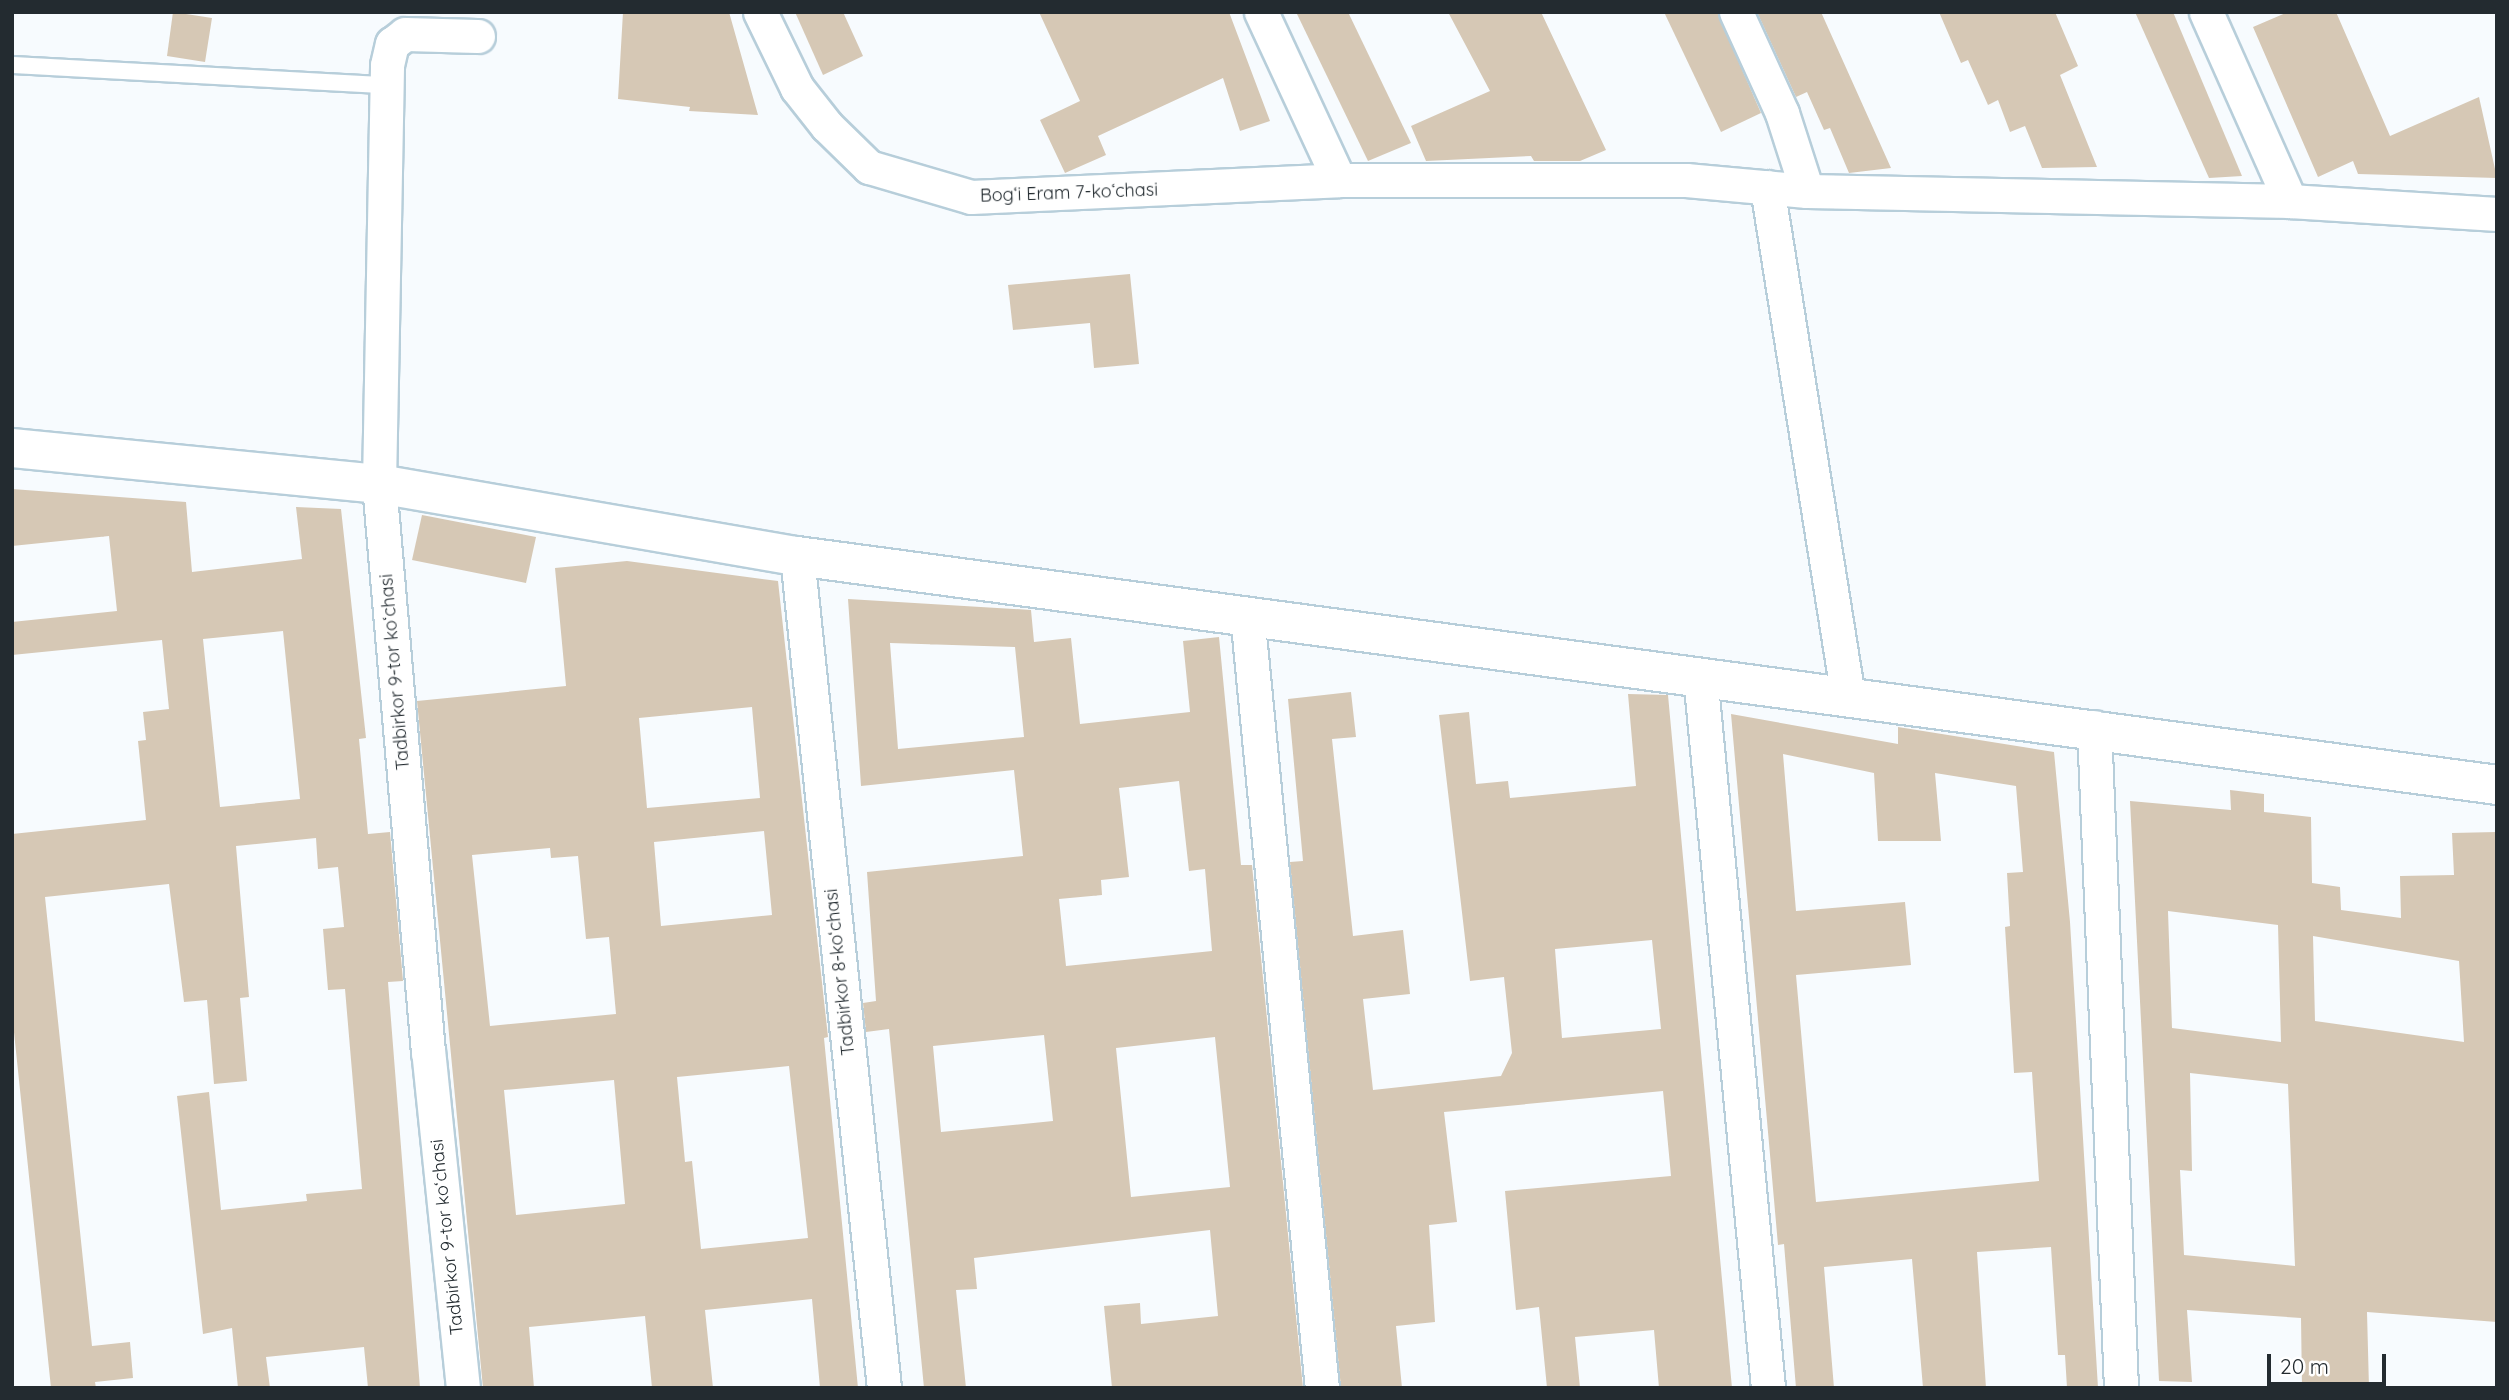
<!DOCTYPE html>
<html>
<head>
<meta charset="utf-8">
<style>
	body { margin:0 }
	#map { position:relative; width:2509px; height:1400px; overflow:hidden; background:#f7fbfe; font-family:Quicksand,sans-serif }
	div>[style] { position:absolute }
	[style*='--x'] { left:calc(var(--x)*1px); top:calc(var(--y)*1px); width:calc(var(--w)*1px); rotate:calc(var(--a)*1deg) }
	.building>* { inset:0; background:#d6c8b5 }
	.roads { filter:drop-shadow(2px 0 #b7ceda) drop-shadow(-2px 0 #b7ceda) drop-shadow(0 2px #b7ceda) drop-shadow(0 -2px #b7ceda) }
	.service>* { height:16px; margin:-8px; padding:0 8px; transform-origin:8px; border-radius:8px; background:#fff }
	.minor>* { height:33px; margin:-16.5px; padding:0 16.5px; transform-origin:16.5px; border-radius:16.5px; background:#fff }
	.tertiary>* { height:38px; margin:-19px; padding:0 19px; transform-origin:19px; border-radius:19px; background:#fff }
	span { translate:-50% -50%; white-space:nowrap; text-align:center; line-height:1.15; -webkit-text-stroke:6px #fff; paint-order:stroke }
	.street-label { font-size:18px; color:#232b30 }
	.frame { position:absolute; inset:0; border:14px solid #232b30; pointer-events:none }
	.scale { position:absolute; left:2267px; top:1354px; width:119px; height:32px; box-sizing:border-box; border:4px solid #232b30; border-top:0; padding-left:9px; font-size:21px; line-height:24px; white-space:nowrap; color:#232b30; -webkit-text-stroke:5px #fff; paint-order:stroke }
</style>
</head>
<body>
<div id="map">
	<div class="building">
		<i style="clip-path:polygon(173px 12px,212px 18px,205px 62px,167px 56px)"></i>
		<i style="clip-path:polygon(623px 12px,729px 12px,758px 115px,689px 111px,690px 107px,618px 99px)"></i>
		<i style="clip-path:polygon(795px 12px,843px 12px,863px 56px,823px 75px)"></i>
		<i style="clip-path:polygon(1039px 12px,1229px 12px,1270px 121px,1240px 131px,1223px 78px,1098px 136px,1106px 155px,1065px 173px,1040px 120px,1080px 101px)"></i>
		<i style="clip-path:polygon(1296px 12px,1348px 12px,1411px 143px,1368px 161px)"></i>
		<i style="clip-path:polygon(1448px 12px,1541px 12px,1606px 150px,1580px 161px,1534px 161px,1531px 156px,1426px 161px,1411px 126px,1490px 91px)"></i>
		<i style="clip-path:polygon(1664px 12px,1717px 12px,1761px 113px,1721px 132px)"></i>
		<i style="clip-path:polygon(1757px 12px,1821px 12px,1891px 168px,1849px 173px,1830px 128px,1824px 130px,1807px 92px,1796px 97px)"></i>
		<i style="clip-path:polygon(1939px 12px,2055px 12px,2078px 66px,2060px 75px,2097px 167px,2042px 168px,2025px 126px,2010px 132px,1998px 100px,1988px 105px,1968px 60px,1961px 63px)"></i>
		<i style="clip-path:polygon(2135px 12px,2173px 12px,2242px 176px,2209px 178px)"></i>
		<i style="clip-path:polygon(2288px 12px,2336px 12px,2390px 136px,2479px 97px,2497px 178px,2358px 174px,2353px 161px,2318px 177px,2253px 27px)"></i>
		<i style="clip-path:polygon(1130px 274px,1139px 364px,1094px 368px,1090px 323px,1013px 330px,1008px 285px)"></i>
		<i style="clip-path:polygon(evenodd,12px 489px,186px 502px,192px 572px,302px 559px,296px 507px,341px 509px,366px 738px,359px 739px,368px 834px,390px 832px,403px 981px,388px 982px,420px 1388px,368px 1388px,364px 1347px,266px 1357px,270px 1388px,238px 1388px,232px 1328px,203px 1334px,177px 1096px,209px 1092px,221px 1210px,307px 1201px,306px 1194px,362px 1189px,345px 989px,328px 990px,323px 929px,344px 927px,338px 867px,318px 869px,316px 838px,236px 846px,249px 997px,240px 998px,247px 1081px,214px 1084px,207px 1000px,184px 1002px,169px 884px,45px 897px,92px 1346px,130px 1342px,133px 1378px,95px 1382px,96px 1388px,51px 1388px,12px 1013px,12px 834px,146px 820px,138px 741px,146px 740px,143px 712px,169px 709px,162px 640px,12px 655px,12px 622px,117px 611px,109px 536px,12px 546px,12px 489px,283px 631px,300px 799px,220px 807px,203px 639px,283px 631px)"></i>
		<i style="clip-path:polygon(422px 515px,536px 537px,526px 583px,412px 560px)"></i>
		<i style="clip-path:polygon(evenodd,627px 561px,778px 581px,828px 1037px,824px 1038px,858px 1388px,820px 1388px,812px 1299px,705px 1310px,713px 1388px,652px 1388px,645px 1316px,529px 1327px,534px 1388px,483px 1388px,417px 701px,566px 686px,555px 568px,627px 561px,752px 707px,760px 798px,647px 808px,639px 718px,752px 707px,627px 561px,764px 831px,772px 915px,661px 926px,654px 842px,764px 831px,627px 561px,550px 848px,551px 858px,578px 856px,586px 939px,609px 937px,616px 1014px,490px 1026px,472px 855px,550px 848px,627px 561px,789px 1066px,808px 1238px,701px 1249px,692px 1161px,685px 1162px,677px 1077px,789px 1066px,627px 561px,614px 1080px,625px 1204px,516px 1215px,504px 1090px,614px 1080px)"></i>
		<i style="clip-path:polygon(evenodd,848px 599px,1031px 610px,1034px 642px,1071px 638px,1080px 724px,1190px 712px,1183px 641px,1219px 637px,1241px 865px,1252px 865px,1303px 1388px,1112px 1388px,1104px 1306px,1140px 1303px,1141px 1324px,1218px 1316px,1210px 1230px,974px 1258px,977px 1289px,956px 1290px,966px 1388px,924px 1388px,889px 1029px,866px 1032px,863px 1003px,876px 1001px,867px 872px,1023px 856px,1014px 770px,861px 786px,848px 599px,890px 643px,1015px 647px,1024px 737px,898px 749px,890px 643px,848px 599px,1179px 781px,1189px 871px,1205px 869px,1212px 951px,1066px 966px,1059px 899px,1102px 895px,1101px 880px,1129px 877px,1119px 788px,1179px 781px,848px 599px,1044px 1035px,1053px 1121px,941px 1132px,933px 1046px,1044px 1035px,848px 599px,1215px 1037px,1230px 1187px,1131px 1197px,1116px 1048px,1215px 1037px)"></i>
		<i style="clip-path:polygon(evenodd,1351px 692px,1356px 737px,1332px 739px,1353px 936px,1403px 930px,1410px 994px,1363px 999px,1373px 1090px,1501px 1076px,1512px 1053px,1504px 977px,1470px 981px,1439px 715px,1469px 712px,1476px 784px,1508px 781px,1510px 798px,1636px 786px,1628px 694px,1668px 695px,1732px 1388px,1659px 1388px,1654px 1330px,1575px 1337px,1580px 1388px,1547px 1388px,1539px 1307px,1516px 1310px,1505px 1191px,1671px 1176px,1663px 1091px,1444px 1112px,1457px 1222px,1429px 1225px,1435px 1322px,1396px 1326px,1402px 1388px,1341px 1388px,1290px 862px,1303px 861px,1288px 699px,1351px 692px,1652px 940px,1661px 1029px,1562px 1038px,1555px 949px,1652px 940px)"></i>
		<i style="clip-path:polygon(evenodd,1731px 714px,1898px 744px,1898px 727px,2054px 752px,2070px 922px,2098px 1388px,2067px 1388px,2065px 1355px,2058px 1355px,2051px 1247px,1977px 1252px,1986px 1388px,1923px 1388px,1912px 1259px,1824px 1267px,1834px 1388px,1796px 1388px,1784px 1244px,1778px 1245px,1731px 714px,1783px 754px,1874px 773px,1878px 841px,1941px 841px,1935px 773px,2016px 786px,2023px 872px,2007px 873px,2010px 926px,2005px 927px,2014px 1073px,2032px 1072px,2039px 1181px,1816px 1202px,1796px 975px,1911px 965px,1905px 902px,1796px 911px,1783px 754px)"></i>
		<i style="clip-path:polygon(evenodd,2230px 790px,2264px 794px,2264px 812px,2311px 817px,2312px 883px,2340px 887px,2341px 910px,2401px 918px,2400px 876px,2454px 875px,2452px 833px,2496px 832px,2497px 1322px,2367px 1312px,2369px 1388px,2302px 1388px,2301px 1318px,2187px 1310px,2192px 1382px,2159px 1381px,2130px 801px,2231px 810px,2230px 790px,2168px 911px,2278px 925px,2281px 1042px,2172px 1028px,2168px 911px,2230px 790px,2313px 936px,2459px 961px,2464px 1042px,2315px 1021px,2313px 936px,2230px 790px,2190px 1073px,2288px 1084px,2295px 1266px,2184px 1255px,2180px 1170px,2192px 1171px,2190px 1073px)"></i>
	</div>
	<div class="roads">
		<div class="service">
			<i style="--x:12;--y:65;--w:375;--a:3.1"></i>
		</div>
		<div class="minor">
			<i style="--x:760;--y:12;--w:85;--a:64"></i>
			<i style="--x:797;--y:88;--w:48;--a:51.7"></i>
			<i style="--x:827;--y:126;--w:59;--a:44.3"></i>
			<i style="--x:869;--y:167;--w:106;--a:16.4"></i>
			<i style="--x:971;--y:197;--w:368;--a:-2.6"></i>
			<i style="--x:1339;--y:180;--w:347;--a:0"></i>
			<i style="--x:1686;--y:180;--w:121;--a:5.2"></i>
			<i style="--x:1807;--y:191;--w:483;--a:1.2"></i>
			<i style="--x:2290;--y:201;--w:207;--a:3.6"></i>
			<i style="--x:1261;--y:12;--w:185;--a:65.1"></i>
			<i style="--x:1736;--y:12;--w:111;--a:65.5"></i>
			<i style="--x:1782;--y:113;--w:82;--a:72.2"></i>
			<i style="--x:2206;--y:12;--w:207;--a:66"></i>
			<i style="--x:1767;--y:187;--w:516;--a:80.98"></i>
			<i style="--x:797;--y:556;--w:837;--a:84.03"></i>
			<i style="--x:1247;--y:614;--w:778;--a:84.47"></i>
			<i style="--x:1700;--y:675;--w:716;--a:84.55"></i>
			<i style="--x:2094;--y:727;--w:662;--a:87.66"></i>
			<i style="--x:463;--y:1388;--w:338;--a:-95.9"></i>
			<i style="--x:428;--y:1052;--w:570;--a:-94.93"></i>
			<i style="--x:379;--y:484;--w:419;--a:-88.9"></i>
			<i style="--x:387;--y:65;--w:22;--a:-77"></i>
			<i style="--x:392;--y:44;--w:16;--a:-38"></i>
			<i style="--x:405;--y:34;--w:73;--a:1.6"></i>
		</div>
		<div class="tertiary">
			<i style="--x:12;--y:448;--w:369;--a:5.6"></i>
			<i style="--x:379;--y:484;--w:424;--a:9.8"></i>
			<i style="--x:797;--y:556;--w:1715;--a:7.67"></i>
		</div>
	</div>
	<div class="street-label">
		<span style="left:1069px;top:193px;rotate:-2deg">Bogʻi Eram 7-koʻchasi</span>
		<span style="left:395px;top:672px;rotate:-95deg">Tadbirkor 9-tor koʻchasi</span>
		<span style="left:840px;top:972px;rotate:-96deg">Tadbirkor 8-koʻchasi</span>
		<span style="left:447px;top:1237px;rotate:-96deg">Tadbirkor 9-tor koʻchasi</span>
	</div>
	<div class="frame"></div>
	<div class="scale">20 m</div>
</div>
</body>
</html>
